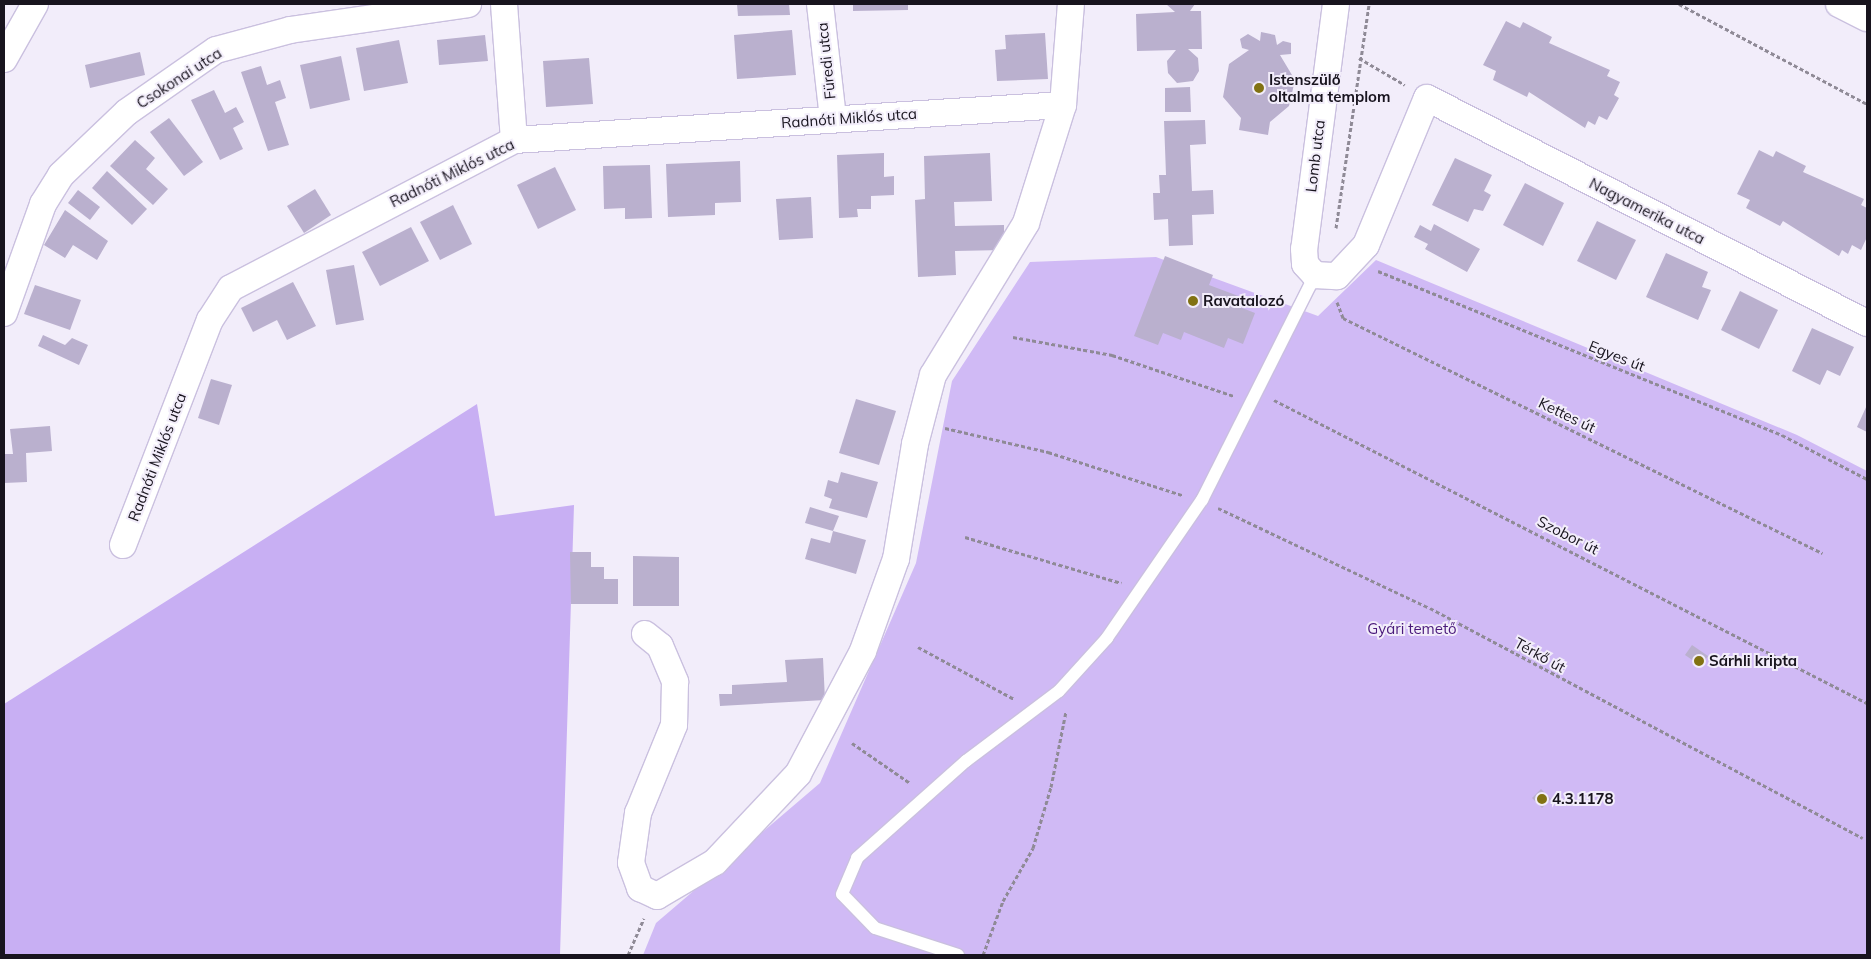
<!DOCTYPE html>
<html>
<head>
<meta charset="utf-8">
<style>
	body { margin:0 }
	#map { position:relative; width:1871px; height:959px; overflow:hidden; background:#f2edfa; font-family:Mulish,sans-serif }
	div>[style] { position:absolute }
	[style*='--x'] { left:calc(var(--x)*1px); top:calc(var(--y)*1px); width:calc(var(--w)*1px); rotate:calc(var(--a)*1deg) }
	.green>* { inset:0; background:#d0baf5 }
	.forest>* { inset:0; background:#c8aff3 }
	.building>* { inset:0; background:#bab0ce }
	.path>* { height:3px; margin-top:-1.5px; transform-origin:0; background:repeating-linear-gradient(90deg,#8f8a96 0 4px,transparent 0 6.5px) }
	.roads { filter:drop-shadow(1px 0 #cac0df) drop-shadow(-1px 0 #cac0df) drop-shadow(0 1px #cac0df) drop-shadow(0 -1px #cac0df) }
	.service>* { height:12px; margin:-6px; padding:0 6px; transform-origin:6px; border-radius:6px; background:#fff }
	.minor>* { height:26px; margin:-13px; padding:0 13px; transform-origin:13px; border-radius:13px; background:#fff }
	.dots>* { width:14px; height:14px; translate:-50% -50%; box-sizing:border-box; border:2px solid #f2edfa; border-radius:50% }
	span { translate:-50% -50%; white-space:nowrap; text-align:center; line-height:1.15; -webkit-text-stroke:4px #f2edfa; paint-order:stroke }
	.street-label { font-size:15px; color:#18141e }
	.poi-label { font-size:15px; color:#18141e; font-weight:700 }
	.left { translate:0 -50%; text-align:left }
	.park-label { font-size:15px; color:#4a1a7b }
	.frame { position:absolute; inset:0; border:5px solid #18141e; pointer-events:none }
</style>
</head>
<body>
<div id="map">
	<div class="green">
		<i style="clip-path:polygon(1156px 257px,1318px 316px,1376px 260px,1797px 435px,1867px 471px,1867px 955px,643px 955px,656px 923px,820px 783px,916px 563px,952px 381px,1030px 262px)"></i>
	</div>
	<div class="forest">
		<i style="clip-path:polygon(477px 404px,495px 516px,574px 505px,560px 955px,4px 955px,4px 704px)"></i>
	</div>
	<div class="building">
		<i style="clip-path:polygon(737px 4px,789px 4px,790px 15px,738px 16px)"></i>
		<i style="clip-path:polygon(853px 4px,908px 4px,908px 10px,853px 11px)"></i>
		<i style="clip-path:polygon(1166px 4px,1195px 4px,1190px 11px,1201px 11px,1202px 49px,1188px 49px,1198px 58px,1199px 71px,1193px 81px,1177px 83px,1168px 73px,1167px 61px,1176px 50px,1137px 51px,1136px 14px,1175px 12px)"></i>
		<i style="clip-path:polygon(1506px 21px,1520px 28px,1523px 22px,1552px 37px,1549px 43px,1610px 70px,1607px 76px,1620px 82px,1614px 95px,1619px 98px,1607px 120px,1599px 116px,1595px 125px,1588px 121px,1585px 128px,1529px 92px,1527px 97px,1493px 80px,1496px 71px,1483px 65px)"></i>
		<i style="clip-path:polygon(792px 30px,796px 75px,737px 79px,734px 35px)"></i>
		<i style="clip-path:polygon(1261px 32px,1275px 35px,1277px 45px,1283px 41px,1291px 43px,1291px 54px,1280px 55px,1295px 80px,1289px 106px,1270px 122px,1268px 135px,1239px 130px,1241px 118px,1223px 97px,1229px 64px,1249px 50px,1242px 48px,1240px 39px,1248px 34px,1260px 41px)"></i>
		<i style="clip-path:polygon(1045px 33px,1048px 79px,997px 81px,995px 50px,1006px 49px,1005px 35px)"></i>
		<i style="clip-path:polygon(485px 35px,488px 61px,439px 65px,437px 40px)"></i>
		<i style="clip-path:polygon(399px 40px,408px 83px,364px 91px,356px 48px)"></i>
		<i style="clip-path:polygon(140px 52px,145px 75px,90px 88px,85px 65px)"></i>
		<i style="clip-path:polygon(341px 56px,350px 100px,310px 109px,300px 65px)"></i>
		<i style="clip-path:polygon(589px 58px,593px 104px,546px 107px,543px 61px)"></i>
		<i style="clip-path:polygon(261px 66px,267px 85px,280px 80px,286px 98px,275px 102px,289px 145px,268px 151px,241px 72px)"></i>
		<i style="clip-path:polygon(1190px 87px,1191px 112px,1165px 112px,1165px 88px)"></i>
		<i style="clip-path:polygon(214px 90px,225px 113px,236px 107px,244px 122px,233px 128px,243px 149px,220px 160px,191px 100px)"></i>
		<i style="clip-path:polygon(169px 118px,203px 162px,184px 176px,150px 132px)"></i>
		<i style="clip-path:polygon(1205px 120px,1206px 144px,1190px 145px,1192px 191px,1213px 190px,1214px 214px,1192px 215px,1193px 245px,1169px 246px,1168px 219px,1154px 220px,1153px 193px,1160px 193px,1159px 175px,1166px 175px,1164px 121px)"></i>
		<i style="clip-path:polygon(135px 140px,155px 158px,146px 169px,168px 189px,153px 205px,110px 166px)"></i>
		<i style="clip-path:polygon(1759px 150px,1773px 157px,1776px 151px,1806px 166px,1803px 172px,1864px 199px,1861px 205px,1867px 208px,1867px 237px,1861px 250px,1852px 245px,1848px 254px,1842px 250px,1839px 256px,1783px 221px,1780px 226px,1746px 208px,1750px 200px,1737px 194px)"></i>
		<i style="clip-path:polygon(884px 153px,884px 177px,894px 176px,894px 195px,871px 196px,871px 209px,857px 209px,858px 217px,839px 218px,837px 155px)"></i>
		<i style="clip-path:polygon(990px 153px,992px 201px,954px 202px,955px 226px,1004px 225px,1004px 250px,955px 251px,956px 275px,918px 277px,915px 200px,925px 199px,924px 156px)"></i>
		<i style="clip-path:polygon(1455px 158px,1492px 175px,1484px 191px,1491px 195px,1483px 211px,1474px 209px,1468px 222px,1432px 205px)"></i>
		<i style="clip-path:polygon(740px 161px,741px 202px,715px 203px,715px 215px,668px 217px,666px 164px)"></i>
		<i style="clip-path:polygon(650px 165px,652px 218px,625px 219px,625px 208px,604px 209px,603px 166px)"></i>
		<i style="clip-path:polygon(555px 167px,576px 210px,538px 229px,517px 185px)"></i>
		<i style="clip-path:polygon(107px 171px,147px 209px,132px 225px,92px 188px)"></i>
		<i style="clip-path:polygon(1525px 183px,1564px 203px,1543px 246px,1503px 225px)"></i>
		<i style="clip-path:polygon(315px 189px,331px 215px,304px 233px,287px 206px)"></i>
		<i style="clip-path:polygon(78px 190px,100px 207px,90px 220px,68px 203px)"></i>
		<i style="clip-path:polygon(811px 197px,813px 238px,779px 240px,776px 199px)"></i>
		<i style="clip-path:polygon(453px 205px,472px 244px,440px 260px,420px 222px)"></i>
		<i style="clip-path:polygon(65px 210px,108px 241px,97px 260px,73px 245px,65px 258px,44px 245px)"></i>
		<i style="clip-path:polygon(1597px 221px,1636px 240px,1616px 280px,1577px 261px)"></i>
		<i style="clip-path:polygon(1434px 224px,1480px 249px,1467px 272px,1425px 249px,1428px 244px,1414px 237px,1420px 225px,1431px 231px)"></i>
		<i style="clip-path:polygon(411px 227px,429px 261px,380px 286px,362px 252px)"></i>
		<i style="clip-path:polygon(1666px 253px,1708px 272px,1702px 287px,1711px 290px,1698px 320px,1646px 297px)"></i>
		<i style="clip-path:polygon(1165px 256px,1213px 275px,1209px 285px,1241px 297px,1237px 306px,1255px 313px,1243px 344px,1228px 338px,1224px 348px,1184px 332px,1181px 340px,1163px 333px,1158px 345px,1134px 336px)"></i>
		<i style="clip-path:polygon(354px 265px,364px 320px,336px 325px,326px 270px)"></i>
		<i style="clip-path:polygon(293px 282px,316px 326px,287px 340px,277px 320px,253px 332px,241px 308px)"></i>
		<i style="clip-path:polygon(35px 285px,81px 300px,70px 330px,24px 314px)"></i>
		<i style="clip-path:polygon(1740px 291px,1778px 310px,1759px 349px,1721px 330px)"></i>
		<i style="clip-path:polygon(1812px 328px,1854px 347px,1840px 376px,1827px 370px,1820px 385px,1792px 371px)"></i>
		<i style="clip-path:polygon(43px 335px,65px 345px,72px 338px,88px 345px,79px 365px,38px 346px)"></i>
		<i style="clip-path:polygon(211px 379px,232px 385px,219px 425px,198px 418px)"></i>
		<i style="clip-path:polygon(856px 399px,896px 411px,879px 465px,839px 453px)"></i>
		<i style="clip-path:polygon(1867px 405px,1867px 432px,1857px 427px)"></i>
		<i style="clip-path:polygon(50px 426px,52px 451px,26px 453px,27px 482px,4px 483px,4px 454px,13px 454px,10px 429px)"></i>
		<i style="clip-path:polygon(841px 472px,878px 482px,867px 518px,829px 508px,832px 499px,824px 496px,828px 480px,838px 483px)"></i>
		<i style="clip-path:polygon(810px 507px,839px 516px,833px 531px,866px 540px,856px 574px,805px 559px,811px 538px,830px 543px,833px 531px,805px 523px)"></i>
		<i style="clip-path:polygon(570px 552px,591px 552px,591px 567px,604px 567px,604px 579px,618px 579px,618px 604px,571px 604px)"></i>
		<i style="clip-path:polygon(633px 556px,679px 557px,679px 606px,633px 606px)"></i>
		<i style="clip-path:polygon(1692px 645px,1708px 656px,1701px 666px,1685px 655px)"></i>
		<i style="clip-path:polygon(823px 658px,825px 700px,720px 706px,719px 694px,732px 694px,732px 685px,787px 682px,785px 660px)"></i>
		<i style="clip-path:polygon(1541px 789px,1551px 799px,1542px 808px,1532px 798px)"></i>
	</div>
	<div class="path">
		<i style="--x:1679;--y:4;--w:213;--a:28"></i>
		<i style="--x:1359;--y:58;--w:53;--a:30.4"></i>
		<i style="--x:1336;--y:228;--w:226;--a:-81.6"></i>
		<i style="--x:1378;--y:271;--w:436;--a:22.1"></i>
		<i style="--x:1782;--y:435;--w:96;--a:27.4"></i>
		<i style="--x:1337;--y:302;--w:17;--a:69"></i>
		<i style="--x:1343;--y:318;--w:534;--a:26.13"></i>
		<i style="--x:1013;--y:337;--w:101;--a:10.3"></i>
		<i style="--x:1112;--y:355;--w:129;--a:18.6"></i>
		<i style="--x:1274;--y:400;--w:666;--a:27.07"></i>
		<i style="--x:945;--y:428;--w:106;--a:13.1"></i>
		<i style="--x:1048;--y:452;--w:141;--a:17.8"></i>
		<i style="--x:1218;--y:508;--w:234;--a:25.3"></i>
		<i style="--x:1430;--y:608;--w:490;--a:28"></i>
		<i style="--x:965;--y:537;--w:163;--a:16.4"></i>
		<i style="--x:918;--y:647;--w:109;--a:28.4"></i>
		<i style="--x:852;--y:743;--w:70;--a:34.6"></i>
		<i style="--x:628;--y:955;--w:40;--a:-66.6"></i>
		<i style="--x:983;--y:955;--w:58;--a:-69.7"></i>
		<i style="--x:1003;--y:901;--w:61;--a:-60.5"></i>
		<i style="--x:1033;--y:848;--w:64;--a:-73.6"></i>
		<i style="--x:1051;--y:787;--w:77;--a:-78.8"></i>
	</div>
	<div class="roads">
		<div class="service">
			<i style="--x:958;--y:955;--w:87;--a:-162"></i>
			<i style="--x:875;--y:928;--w:47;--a:-134.1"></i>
			<i style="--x:842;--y:894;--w:39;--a:-67"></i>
			<i style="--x:857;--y:858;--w:146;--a:-41.7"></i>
			<i style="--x:966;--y:761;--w:116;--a:-37"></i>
			<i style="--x:1059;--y:691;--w:72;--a:-47.8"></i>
			<i style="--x:1107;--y:638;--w:168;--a:-55.5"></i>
			<i style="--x:1202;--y:500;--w:252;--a:-63.3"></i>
		</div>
		<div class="minor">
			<i style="--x:504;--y:4;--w:136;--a:85.8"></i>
			<i style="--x:820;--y:4;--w:115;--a:83.5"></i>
			<i style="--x:1336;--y:4;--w:247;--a:97.4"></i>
			<i style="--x:1304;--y:249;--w:15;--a:86"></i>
			<i style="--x:1305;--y:264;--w:15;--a:48"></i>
			<i style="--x:1315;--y:275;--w:22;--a:3"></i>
			<i style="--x:1337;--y:276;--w:42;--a:-46.9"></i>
			<i style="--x:1366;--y:245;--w:159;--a:-67.5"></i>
			<i style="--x:1427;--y:98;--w:494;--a:27.1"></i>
			<i style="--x:1839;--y:4;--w:31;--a:27"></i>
			<i style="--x:4;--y:59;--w:63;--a:-60.6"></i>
			<i style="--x:4;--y:313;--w:116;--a:-70.3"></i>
			<i style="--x:43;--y:204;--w:34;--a:-58"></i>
			<i style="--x:61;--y:175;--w:91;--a:-43.7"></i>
			<i style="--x:127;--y:112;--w:108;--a:-34.9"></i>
			<i style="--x:216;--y:50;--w:77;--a:-15.1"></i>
			<i style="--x:290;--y:30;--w:180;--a:-8.3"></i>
			<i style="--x:123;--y:545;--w:241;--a:-68.9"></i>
			<i style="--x:210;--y:320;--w:38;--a:-57"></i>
			<i style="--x:231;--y:288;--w:319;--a:-27.6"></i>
			<i style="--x:514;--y:140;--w:550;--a:-3.65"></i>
			<i style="--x:645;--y:634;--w:19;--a:39"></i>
			<i style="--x:660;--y:646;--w:39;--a:67"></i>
			<i style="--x:675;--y:682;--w:43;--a:91.3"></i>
			<i style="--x:674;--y:725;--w:95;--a:112.2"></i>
			<i style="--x:638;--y:813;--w:50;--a:98"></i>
			<i style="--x:631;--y:863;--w:27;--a:70"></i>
			<i style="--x:640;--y:888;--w:19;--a:25"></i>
			<i style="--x:657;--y:896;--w:67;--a:-30.4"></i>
			<i style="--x:715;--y:862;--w:121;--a:-46.7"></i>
			<i style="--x:798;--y:774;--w:139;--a:-62.1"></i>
			<i style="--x:863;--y:651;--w:98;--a:-70.3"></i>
			<i style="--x:896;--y:559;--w:117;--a:-80.6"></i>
			<i style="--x:915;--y:444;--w:71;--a:-75.4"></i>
			<i style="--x:933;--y:375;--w:178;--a:-58.5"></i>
			<i style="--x:1026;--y:223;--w:124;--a:-72.6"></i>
			<i style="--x:1063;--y:105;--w:101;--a:-85.5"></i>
		</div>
	</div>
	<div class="dots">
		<i style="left:1259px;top:88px;background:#817213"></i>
		<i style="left:1193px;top:301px;background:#817213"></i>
		<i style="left:1699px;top:661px;background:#817213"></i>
		<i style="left:1542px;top:799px;background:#817213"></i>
	</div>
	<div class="street-label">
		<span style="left:826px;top:61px;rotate:-96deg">Füredi utca</span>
		<span style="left:179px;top:78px;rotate:-33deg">Csokonai utca</span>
		<span style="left:849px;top:118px;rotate:-4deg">Radnóti Miklós utca</span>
		<span style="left:1315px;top:156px;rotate:-83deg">Lomb utca</span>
		<span style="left:452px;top:173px;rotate:-26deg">Radnóti Miklós utca</span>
		<span style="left:1647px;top:211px;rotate:27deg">Nagyamerika utca</span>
		<span style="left:1617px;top:356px;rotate:22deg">Egyes út</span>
		<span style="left:1567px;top:415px;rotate:26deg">Kettes út</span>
		<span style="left:157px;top:457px;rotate:-69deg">Radnóti Miklós utca</span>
		<span style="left:1568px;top:535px;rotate:27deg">Szobor út</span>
		<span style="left:1540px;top:655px;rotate:29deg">Térkő út</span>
	</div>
	<div class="poi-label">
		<span class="left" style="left:1269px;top:88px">Istenszülő<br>oltalma templom</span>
		<span class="left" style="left:1203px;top:301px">Ravatalozó</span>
		<span class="left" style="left:1709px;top:661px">Sárhli kripta</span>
		<span class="left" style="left:1552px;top:799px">4.3.1178</span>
	</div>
	<div class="park-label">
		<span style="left:1412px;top:629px">Gyári temető</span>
	</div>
	<div class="frame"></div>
</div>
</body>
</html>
